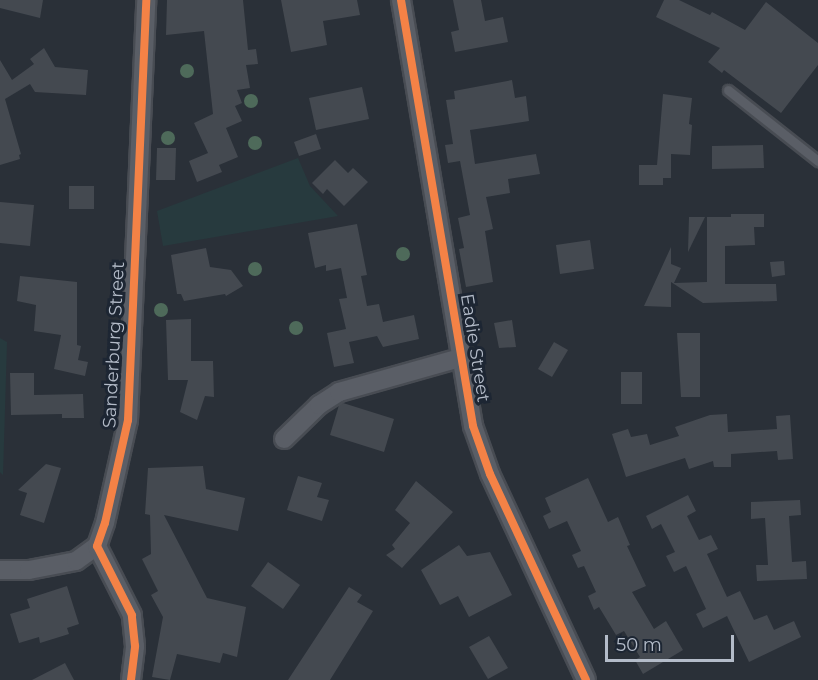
<!DOCTYPE html>
<html>
<head>
<meta charset="utf-8">
<style>
	body { margin:0 }
	#map { position:relative; width:818px; height:680px; overflow:hidden; background:#2a3038; font-family:Montserrat,sans-serif }
	div>[style] { position:absolute }
	[style*='--x'] { left:calc(var(--x)*1px); top:calc(var(--y)*1px); width:calc(var(--w)*1px); rotate:calc(var(--a)*1deg) }
	.green>* { inset:0; background:#273a3e }
	.building>* { inset:0; background:#444950 }
	.roads { filter:drop-shadow(2px 0 #484c53) drop-shadow(-2px 0 #484c53) drop-shadow(0 2px #484c53) drop-shadow(0 -2px #484c53) }
	.lane>* { height:9px; margin:-4.5px; padding:0 4.5px; transform-origin:4.5px; border-radius:4.5px; background:#5a5e66 }
	.street>* { height:18px; margin:-9px; padding:0 9px; transform-origin:9px; border-radius:9px; background:#5a5e66 }
	.cycleway>* { height:8px; margin:-4px; padding:0 4px; transform-origin:4px; border-radius:4px; background:#f48246 }
	.trees>* { width:14px; height:14px; margin:-7px; border-radius:50%; background:#4e6a5a }
	span { translate:-50% -50%; white-space:nowrap; text-align:center; line-height:1.15; -webkit-text-stroke:6px #1d2633; paint-order:stroke }
	.street-label { font-size:18px; color:#b4bcc9 }
	.scale { position:absolute; left:605px; top:635px; width:129px; height:27px; box-sizing:border-box; border:3px solid #b4bcc9; border-top:0; padding-left:8px; font-size:18px; line-height:21px; white-space:nowrap; color:#b4bcc9; -webkit-text-stroke:4px #1d2633; paint-order:stroke }
</style>
</head>
<body>
<div id="map">
	<div class="green">
		<i style="clip-path:polygon(298px 158px,310px 186px,338px 216px,163px 246px,157px 211px)"></i>
		<i style="clip-path:polygon(0 338px,7px 342px,3px 475px,0 472px)"></i>
	</div>
	<div class="building">
		<i style="clip-path:polygon(0 0,43px 0,40px 18px,0 8px)"></i>
		<i style="clip-path:polygon(167px 0,243px 0,248px 50px,256px 49px,258px 64px,246px 65px,250px 88px,237px 90px,242px 103px,235px 106px,242px 121px,226px 128px,238px 157px,219px 165px,222px 172px,197px 182px,189px 161px,208px 153px,194px 123px,213px 114px,204px 31px,166px 35px)"></i>
		<i style="clip-path:polygon(281px 0,357px 0,360px 15px,323px 21px,327px 45px,291px 52px)"></i>
		<i style="clip-path:polygon(453px 0,481px 0,485px 21px,503px 17px,508px 42px,455px 52px,451px 32px,459px 30px)"></i>
		<i style="clip-path:polygon(664px 0,679px 0,710px 15px,712px 12px,745px 30px,766px 2px,818px 43px,818px 65px,781px 113px,724px 70px,722px 73px,708px 62px,720px 48px,656px 17px)"></i>
		<i style="clip-path:polygon(44px 48px,55px 67px,88px 70px,86px 95px,35px 92px,30px 84px,5px 99px,21px 154px,19px 155px,20px 159px,0 165px,0 60px,12px 80px,34px 64px,30px 59px)"></i>
		<i style="clip-path:polygon(512px 80px,515px 98px,526px 96px,529px 121px,470px 130px,475px 164px,536px 154px,540px 174px,508px 179px,510px 193px,486px 197px,493px 229px,485px 231px,493px 282px,466px 287px,459px 249px,464px 248px,458px 218px,470px 215px,460px 161px,448px 163px,445px 145px,453px 144px,446px 100px,455px 99px,454px 91px)"></i>
		<i style="clip-path:polygon(362px 87px,369px 119px,316px 130px,309px 98px)"></i>
		<i style="clip-path:polygon(663px 94px,692px 98px,689px 124px,692px 125px,690px 155px,671px 154px,671px 178px,663px 178px,663px 185px,639px 185px,639px 165px,657px 165px)"></i>
		<i style="clip-path:polygon(316px 134px,321px 149px,299px 156px,294px 142px)"></i>
		<i style="clip-path:polygon(763px 145px,764px 168px,712px 169px,712px 146px)"></i>
		<i style="clip-path:polygon(157px 148px,176px 148px,175px 180px,156px 180px)"></i>
		<i style="clip-path:polygon(335px 160px,348px 173px,353px 168px,368px 182px,344px 206px,327px 189px,323px 194px,312px 183px)"></i>
		<i style="clip-path:polygon(69px 186px,94px 186px,94px 209px,69px 209px)"></i>
		<i style="clip-path:polygon(0 202px,34px 205px,30px 246px,0 243px)"></i>
		<i style="clip-path:polygon(731px 214px,764px 214px,764px 227px,754px 227px,755px 245px,725px 246px,725px 284px,776px 284px,777px 301px,703px 303px,671px 282px,671px 307px,644px 306px,671px 247px,671px 264px,681px 268px,674px 283px,707px 282px,707px 217px,731px 217px)"></i>
		<i style="clip-path:polygon(689px 217px,705px 217px,688px 252px)"></i>
		<i style="clip-path:polygon(357px 224px,367px 275px,361px 276px,367px 306px,379px 304px,383px 322px,414px 315px,419px 339px,383px 347px,377px 336px,349px 342px,354px 363px,334px 367px,327px 333px,346px 329px,339px 299px,347px 298px,341px 268px,326px 271px,326px 265px,315px 268px,308px 233px)"></i>
		<i style="clip-path:polygon(590px 240px,594px 269px,560px 274px,556px 245px)"></i>
		<i style="clip-path:polygon(206px 248px,210px 267px,231px 270px,243px 286px,226px 296px,225px 294px,184px 301px,181px 294px,177px 294px,171px 255px)"></i>
		<i style="clip-path:polygon(784px 261px,785px 275px,772px 277px,770px 262px)"></i>
		<i style="clip-path:polygon(20px 276px,77px 282px,77px 345px,81px 346px,78px 360px,88px 362px,85px 376px,54px 369px,61px 335px,34px 331px,36px 305px,17px 301px)"></i>
		<i style="clip-path:polygon(191px 319px,191px 361px,213px 361px,214px 397px,205px 396px,197px 420px,180px 412px,188px 380px,168px 380px,166px 320px)"></i>
		<i style="clip-path:polygon(512px 320px,516px 347px,499px 348px,494px 323px)"></i>
		<i style="clip-path:polygon(677px 333px,700px 333px,700px 397px,681px 397px)"></i>
		<i style="clip-path:polygon(554px 342px,568px 350px,552px 377px,538px 369px)"></i>
		<i style="clip-path:polygon(621px 372px,642px 372px,642px 404px,621px 404px)"></i>
		<i style="clip-path:polygon(10px 373px,34px 373px,34px 395px,83px 394px,84px 418px,62px 418px,62px 414px,11px 415px)"></i>
		<i style="clip-path:polygon(343px 403px,394px 419px,384px 452px,330px 435px,339px 405px)"></i>
		<i style="clip-path:polygon(727px 414px,728px 432px,777px 429px,776px 416px,790px 415px,793px 459px,778px 460px,777px 451px,731px 454px,731px 467px,714px 467px,713px 461px,689px 469px,685px 458px,626px 477px,612px 434px,628px 429px,631px 437px,647px 434px,650px 445px,679px 436px,675px 427px,710px 415px)"></i>
		<i style="clip-path:polygon(46px 464px,61px 468px,44px 523px,20px 515px,27px 493px,18px 490px)"></i>
		<i style="clip-path:polygon(203px 466px,206px 489px,245px 498px,238px 531px,164px 515px,207px 598px,246px 607px,237px 657px,223px 653px,220px 663px,177px 654px,170px 680px,152px 677px,163px 617px,151px 595px,158px 591px,142px 559px,151px 554px,150px 515px,145px 514px,148px 468px)"></i>
		<i style="clip-path:polygon(298px 476px,322px 483px,317px 497px,329px 500px,322px 521px,287px 510px)"></i>
		<i style="clip-path:polygon(588px 478px,608px 522px,618px 517px,630px 545px,627px 546px,646px 586px,632px 592px,654px 629px,666px 621px,683px 650px,643px 674px,635px 660px,640px 657px,624px 631px,616px 635px,599px 607px,594px 610px,588px 596px,596px 592px,584px 566px,578px 568px,572px 555px,581px 551px,567px 521px,549px 529px,543px 516px,551px 512px,545px 498px)"></i>
		<i style="clip-path:polygon(416px 481px,453px 512px,402px 568px,386px 555px,395px 549px,392px 545px,410px 523px,395px 510px)"></i>
		<i style="clip-path:polygon(688px 495px,696px 511px,687px 516px,699px 540px,711px 535px,718px 549px,707px 554px,727px 597px,740px 591px,754px 620px,767px 615px,774px 630px,794px 621px,801px 637px,749px 662px,727px 616px,703px 628px,696px 614px,706px 609px,686px 566px,674px 572px,666px 556px,675px 552px,661px 524px,652px 529px,646px 516px)"></i>
		<i style="clip-path:polygon(800px 500px,801px 515px,789px 516px,792px 562px,806px 561px,807px 579px,757px 581px,756px 565px,768px 565px,765px 518px,751px 519px,751px 502px)"></i>
		<i style="clip-path:polygon(459px 545px,467px 556px,490px 552px,512px 595px,469px 617px,458px 596px,440px 605px,421px 570px)"></i>
		<i style="clip-path:polygon(268px 562px,300px 585px,283px 609px,251px 586px)"></i>
		<i style="clip-path:polygon(67px 586px,79px 624px,67px 628px,69px 634px,40px 643px,39px 637px,19px 643px,10px 614px,30px 608px,27px 599px)"></i>
		<i style="clip-path:polygon(349px 587px,362px 595px,357px 602px,373px 611px,330px 680px,288px 680px)"></i>
		<i style="clip-path:polygon(489px 636px,508px 668px,488px 679px,469px 647px)"></i>
		<i style="clip-path:polygon(65px 663px,74px 680px,32px 680px)"></i>
	</div>
	<div class="roads">
		<div class="lane">
			<i style="--x:728;--y:90;--w:115;--a:38.3"></i>
		</div>
		<div class="street">
			<i style="--x:401;--y:0;--w:432;--a:80.4"></i>
			<i style="--x:473;--y:426;--w:51;--a:70.5"></i>
			<i style="--x:490;--y:474;--w:227;--a:65"></i>
			<i style="--x:284;--y:439;--w:49;--a:-44.2"></i>
			<i style="--x:319;--y:405;--w:24;--a:-33"></i>
			<i style="--x:339;--y:392;--w:126;--a:-15.7"></i>
			<i style="--x:0;--y:570;--w:29;--a:0"></i>
			<i style="--x:29;--y:570;--w:48;--a:-10.8"></i>
			<i style="--x:76;--y:561;--w:26;--a:-36"></i>
			<i style="--x:131;--y:680;--w:34;--a:-83"></i>
			<i style="--x:135;--y:646;--w:31;--a:-96"></i>
			<i style="--x:132;--y:615;--w:77;--a:-116.9"></i>
			<i style="--x:97;--y:546;--w:24;--a:-71"></i>
			<i style="--x:105;--y:523;--w:106;--a:-77.4"></i>
			<i style="--x:128;--y:420;--w:420;--a:-87.5"></i>
		</div>
	</div>
	<div class="cycleway">
		<i style="--x:401;--y:0;--w:432;--a:80.4"></i>
		<i style="--x:473;--y:426;--w:51;--a:70.5"></i>
		<i style="--x:490;--y:474;--w:227;--a:65"></i>
		<i style="--x:131;--y:680;--w:34;--a:-83"></i>
		<i style="--x:135;--y:646;--w:31;--a:-96"></i>
		<i style="--x:132;--y:615;--w:77;--a:-116.9"></i>
		<i style="--x:97;--y:546;--w:24;--a:-71"></i>
		<i style="--x:105;--y:523;--w:106;--a:-77.4"></i>
		<i style="--x:128;--y:420;--w:420;--a:-87.5"></i>
	</div>
	<div class="trees">
		<i style="left:187px;top:71px"></i>
		<i style="left:251px;top:101px"></i>
		<i style="left:168px;top:138px"></i>
		<i style="left:255px;top:143px"></i>
		<i style="left:403px;top:254px"></i>
		<i style="left:255px;top:269px"></i>
		<i style="left:161px;top:310px"></i>
		<i style="left:296px;top:328px"></i>
	</div>
	<div class="street-label">
		<span style="left:114px;top:345px;rotate:-87deg">Sanderburg Street</span>
		<span style="left:475px;top:348px;rotate:81deg">Eadie Street</span>
	</div>
	<div class="scale">50 m</div>
</div>
</body>
</html>
